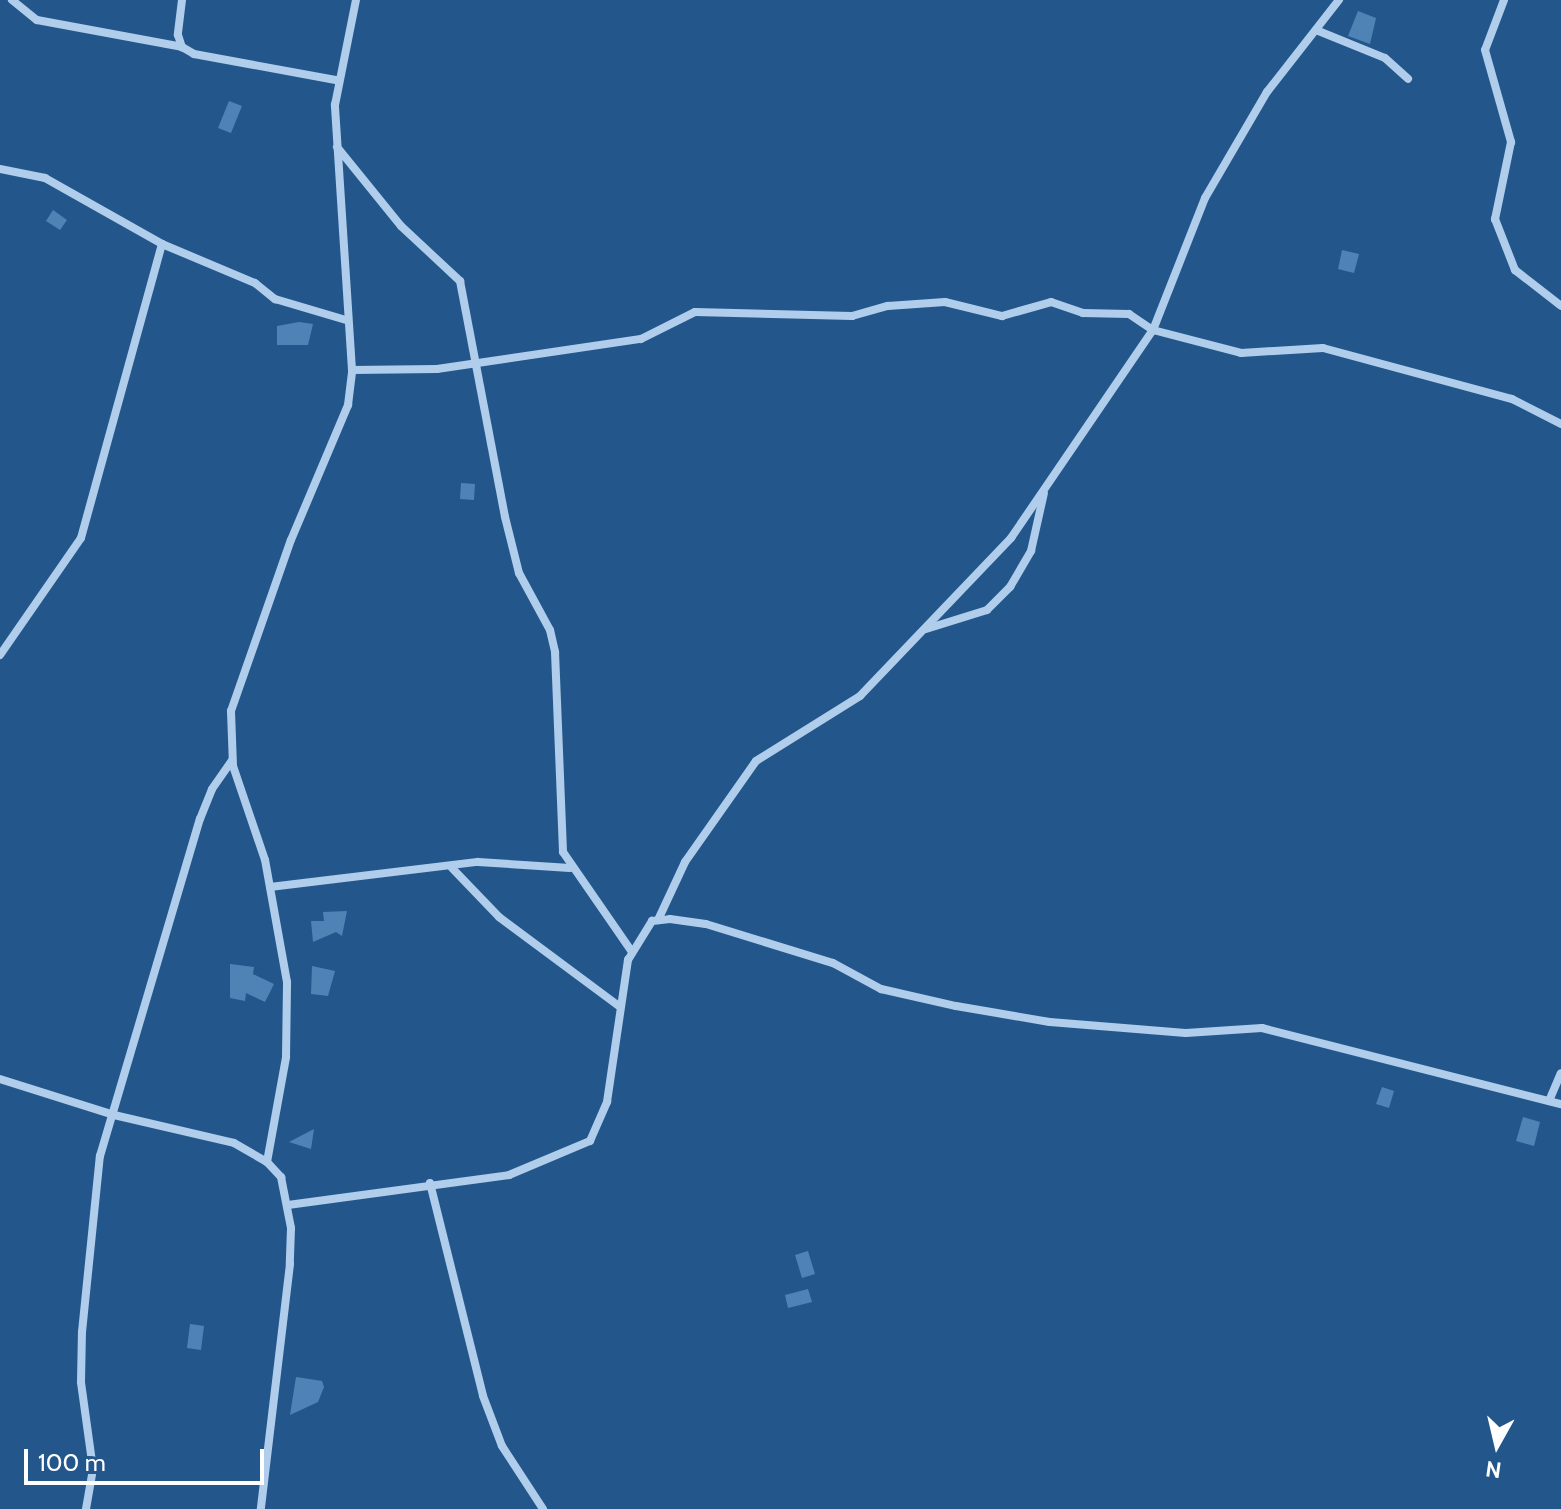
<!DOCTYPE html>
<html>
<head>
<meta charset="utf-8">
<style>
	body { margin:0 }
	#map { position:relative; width:1561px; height:1509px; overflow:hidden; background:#23578c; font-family:Cabin,sans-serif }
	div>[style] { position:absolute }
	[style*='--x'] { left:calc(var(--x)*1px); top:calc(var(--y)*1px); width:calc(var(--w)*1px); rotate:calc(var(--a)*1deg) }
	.building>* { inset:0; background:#5083b5 }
	.minor>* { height:8px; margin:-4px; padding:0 4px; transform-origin:4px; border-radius:4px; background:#b0ceeb }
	span { translate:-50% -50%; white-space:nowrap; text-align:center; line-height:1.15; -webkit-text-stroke:8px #23578c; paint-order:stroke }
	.north { position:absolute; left:1457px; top:1405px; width:80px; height:80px; -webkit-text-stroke:6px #23578c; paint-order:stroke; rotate:188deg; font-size:22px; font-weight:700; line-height:32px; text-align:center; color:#fff }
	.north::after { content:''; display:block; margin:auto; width:28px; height:36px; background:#fff; clip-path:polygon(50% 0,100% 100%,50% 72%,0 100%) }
	.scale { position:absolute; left:24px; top:1449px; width:240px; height:36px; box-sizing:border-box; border:4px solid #fff; border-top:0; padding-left:10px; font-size:24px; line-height:28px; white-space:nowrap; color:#fff; -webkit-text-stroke:6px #23578c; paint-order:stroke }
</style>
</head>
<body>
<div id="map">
	<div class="building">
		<i style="clip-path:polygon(1358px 11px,1376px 18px,1370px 44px,1348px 36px)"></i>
		<i style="clip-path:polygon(229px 101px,242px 106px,231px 133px,218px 128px)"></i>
		<i style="clip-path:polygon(53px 210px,67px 220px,60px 230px,46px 221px)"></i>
		<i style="clip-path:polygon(1342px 250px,1359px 254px,1354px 273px,1338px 269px)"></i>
		<i style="clip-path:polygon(299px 322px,313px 324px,308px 345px,277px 345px,277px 326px)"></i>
		<i style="clip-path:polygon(461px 483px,475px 484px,474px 500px,460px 499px)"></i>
		<i style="clip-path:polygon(347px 911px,342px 936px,336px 932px,313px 942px,311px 921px,324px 921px,323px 912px)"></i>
		<i style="clip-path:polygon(230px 964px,254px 967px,253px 974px,274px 984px,265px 1002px,246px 993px,245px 1001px,230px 998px)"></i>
		<i style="clip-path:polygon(312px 966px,335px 971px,328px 996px,311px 994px)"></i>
		<i style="clip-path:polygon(1382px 1087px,1394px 1091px,1389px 1108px,1376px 1104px)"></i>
		<i style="clip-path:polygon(1523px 1117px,1540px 1122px,1534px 1146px,1516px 1141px)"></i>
		<i style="clip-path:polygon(314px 1129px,311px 1149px,289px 1142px)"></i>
		<i style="clip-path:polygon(808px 1251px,815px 1274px,802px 1278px,795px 1255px)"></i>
		<i style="clip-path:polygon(808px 1289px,812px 1302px,788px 1308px,785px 1295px)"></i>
		<i style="clip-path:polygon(190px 1324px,204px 1326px,201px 1350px,187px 1348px)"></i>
		<i style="clip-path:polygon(296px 1377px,322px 1381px,324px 1387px,318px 1402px,290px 1415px)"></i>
	</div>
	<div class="minor">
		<i style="--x:12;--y:0;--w:32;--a:39"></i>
		<i style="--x:37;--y:20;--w:147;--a:10.5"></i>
		<i style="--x:182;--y:0;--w:35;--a:97"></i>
		<i style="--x:178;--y:35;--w:13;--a:72"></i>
		<i style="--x:182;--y:47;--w:14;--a:30"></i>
		<i style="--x:194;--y:54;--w:144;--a:10.4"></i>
		<i style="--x:1504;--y:0;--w:53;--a:110.8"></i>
		<i style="--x:1485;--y:50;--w:96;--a:74.2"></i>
		<i style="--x:1511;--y:142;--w:79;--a:101.7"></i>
		<i style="--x:1495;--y:219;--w:55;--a:68.6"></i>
		<i style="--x:1515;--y:270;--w:58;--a:38"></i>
		<i style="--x:1316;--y:30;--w:74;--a:22.1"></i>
		<i style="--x:1385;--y:58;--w:31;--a:42"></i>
		<i style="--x:337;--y:147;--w:102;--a:51"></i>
		<i style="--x:401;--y:226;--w:81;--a:43"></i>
		<i style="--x:460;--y:281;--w:240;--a:79.2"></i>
		<i style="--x:505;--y:517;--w:58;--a:76"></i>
		<i style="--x:519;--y:573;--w:65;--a:61.5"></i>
		<i style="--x:550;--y:630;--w:23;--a:77"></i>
		<i style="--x:555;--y:652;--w:200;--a:87.7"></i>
		<i style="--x:563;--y:852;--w:121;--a:55.4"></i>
		<i style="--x:0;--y:169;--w:46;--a:11.3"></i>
		<i style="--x:45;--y:178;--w:134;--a:29.4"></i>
		<i style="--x:162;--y:244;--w:101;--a:22.8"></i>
		<i style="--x:255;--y:283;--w:26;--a:39"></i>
		<i style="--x:275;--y:299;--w:74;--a:16.5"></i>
		<i style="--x:352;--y:370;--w:85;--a:-0.7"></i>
		<i style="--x:437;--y:369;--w:206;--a:-8.4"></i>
		<i style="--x:641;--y:339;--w:60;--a:-26.6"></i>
		<i style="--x:695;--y:312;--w:157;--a:1.5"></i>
		<i style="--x:852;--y:316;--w:37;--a:-16"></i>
		<i style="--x:888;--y:306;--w:57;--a:-4"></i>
		<i style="--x:945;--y:302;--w:59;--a:13.8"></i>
		<i style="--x:1002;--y:316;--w:51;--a:-15.9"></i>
		<i style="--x:1051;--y:302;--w:34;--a:19"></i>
		<i style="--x:1083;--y:313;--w:46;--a:1.2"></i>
		<i style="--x:1129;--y:314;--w:29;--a:34"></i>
		<i style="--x:1153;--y:330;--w:91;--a:14.6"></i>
		<i style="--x:1241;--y:353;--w:82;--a:-3.5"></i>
		<i style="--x:1323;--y:348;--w:196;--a:15.1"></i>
		<i style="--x:1512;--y:399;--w:55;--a:27"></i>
		<i style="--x:926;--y:629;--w:64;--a:-17.3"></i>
		<i style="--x:987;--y:610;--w:33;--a:-45"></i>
		<i style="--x:1010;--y:587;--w:42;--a:-59.7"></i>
		<i style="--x:1031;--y:551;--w:59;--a:-77.4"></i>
		<i style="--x:0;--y:655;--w:142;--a:-55.3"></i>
		<i style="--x:81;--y:538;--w:305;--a:-74.6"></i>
		<i style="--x:452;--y:868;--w:68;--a:46.2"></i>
		<i style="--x:499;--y:917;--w:149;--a:36.6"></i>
		<i style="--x:270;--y:887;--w:209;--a:-6.9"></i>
		<i style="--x:478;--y:862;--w:92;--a:3.7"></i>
		<i style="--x:658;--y:920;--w:64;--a:-65"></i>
		<i style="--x:685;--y:862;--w:123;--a:-54.9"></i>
		<i style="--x:756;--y:761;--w:123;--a:-32"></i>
		<i style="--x:860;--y:696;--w:219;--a:-46.3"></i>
		<i style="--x:1011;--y:538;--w:252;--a:-55.7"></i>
		<i style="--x:1153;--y:330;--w:142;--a:-68.5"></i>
		<i style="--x:1205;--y:198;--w:123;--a:-59.7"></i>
		<i style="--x:1267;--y:92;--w:117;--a:-52"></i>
		<i style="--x:0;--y:1079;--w:120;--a:17.5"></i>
		<i style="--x:114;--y:1115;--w:123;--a:13.1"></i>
		<i style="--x:234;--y:1143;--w:38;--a:30"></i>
		<i style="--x:267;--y:1162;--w:21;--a:47"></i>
		<i style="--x:281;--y:1177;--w:52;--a:78.9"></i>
		<i style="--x:291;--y:1228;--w:36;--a:92"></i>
		<i style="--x:290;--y:1264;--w:247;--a:96.8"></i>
		<i style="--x:1549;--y:1101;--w:30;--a:-67"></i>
		<i style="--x:267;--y:1162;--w:107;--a:-79.7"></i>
		<i style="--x:286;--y:1057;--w:75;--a:-89.2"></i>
		<i style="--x:287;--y:982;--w:124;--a:-100.2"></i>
		<i style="--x:265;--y:860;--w:99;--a:-108.8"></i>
		<i style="--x:233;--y:766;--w:55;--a:-92.1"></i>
		<i style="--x:231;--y:711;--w:181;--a:-70.7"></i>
		<i style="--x:291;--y:540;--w:147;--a:-67.1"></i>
		<i style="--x:348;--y:405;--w:35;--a:-83"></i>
		<i style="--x:352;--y:370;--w:266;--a:-93.7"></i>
		<i style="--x:335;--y:105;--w:107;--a:-78.7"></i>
		<i style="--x:430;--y:1183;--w:219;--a:76"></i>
		<i style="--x:483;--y:1396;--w:53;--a:69.2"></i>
		<i style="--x:502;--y:1446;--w:75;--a:56.9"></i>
		<i style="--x:288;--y:1205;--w:223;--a:-7.7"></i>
		<i style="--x:509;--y:1175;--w:88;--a:-22.8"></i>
		<i style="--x:590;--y:1141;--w:43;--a:-66.4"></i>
		<i style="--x:607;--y:1102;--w:144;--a:-81.6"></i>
		<i style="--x:628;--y:960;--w:46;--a:-58.4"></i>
		<i style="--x:652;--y:921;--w:18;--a:-6"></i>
		<i style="--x:670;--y:919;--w:36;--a:8"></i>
		<i style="--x:706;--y:924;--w:133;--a:17.1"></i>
		<i style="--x:833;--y:963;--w:55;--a:28.4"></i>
		<i style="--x:881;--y:989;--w:77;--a:12.8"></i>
		<i style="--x:956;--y:1006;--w:95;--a:9.7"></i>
		<i style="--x:1050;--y:1022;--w:136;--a:4.6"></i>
		<i style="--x:1186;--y:1033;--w:76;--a:-3.8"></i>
		<i style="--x:1262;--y:1028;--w:309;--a:14.3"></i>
		<i style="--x:86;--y:1509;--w:41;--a:-80.1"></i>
		<i style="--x:93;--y:1469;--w:88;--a:-97.9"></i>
		<i style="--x:81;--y:1382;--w:50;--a:-88.9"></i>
		<i style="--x:82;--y:1332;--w:177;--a:-84.2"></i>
		<i style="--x:100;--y:1156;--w:352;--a:-73.5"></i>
		<i style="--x:200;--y:819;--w:32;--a:-68"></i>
		<i style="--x:212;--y:789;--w:35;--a:-55"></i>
	</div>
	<div class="north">N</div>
	<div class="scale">100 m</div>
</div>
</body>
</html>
